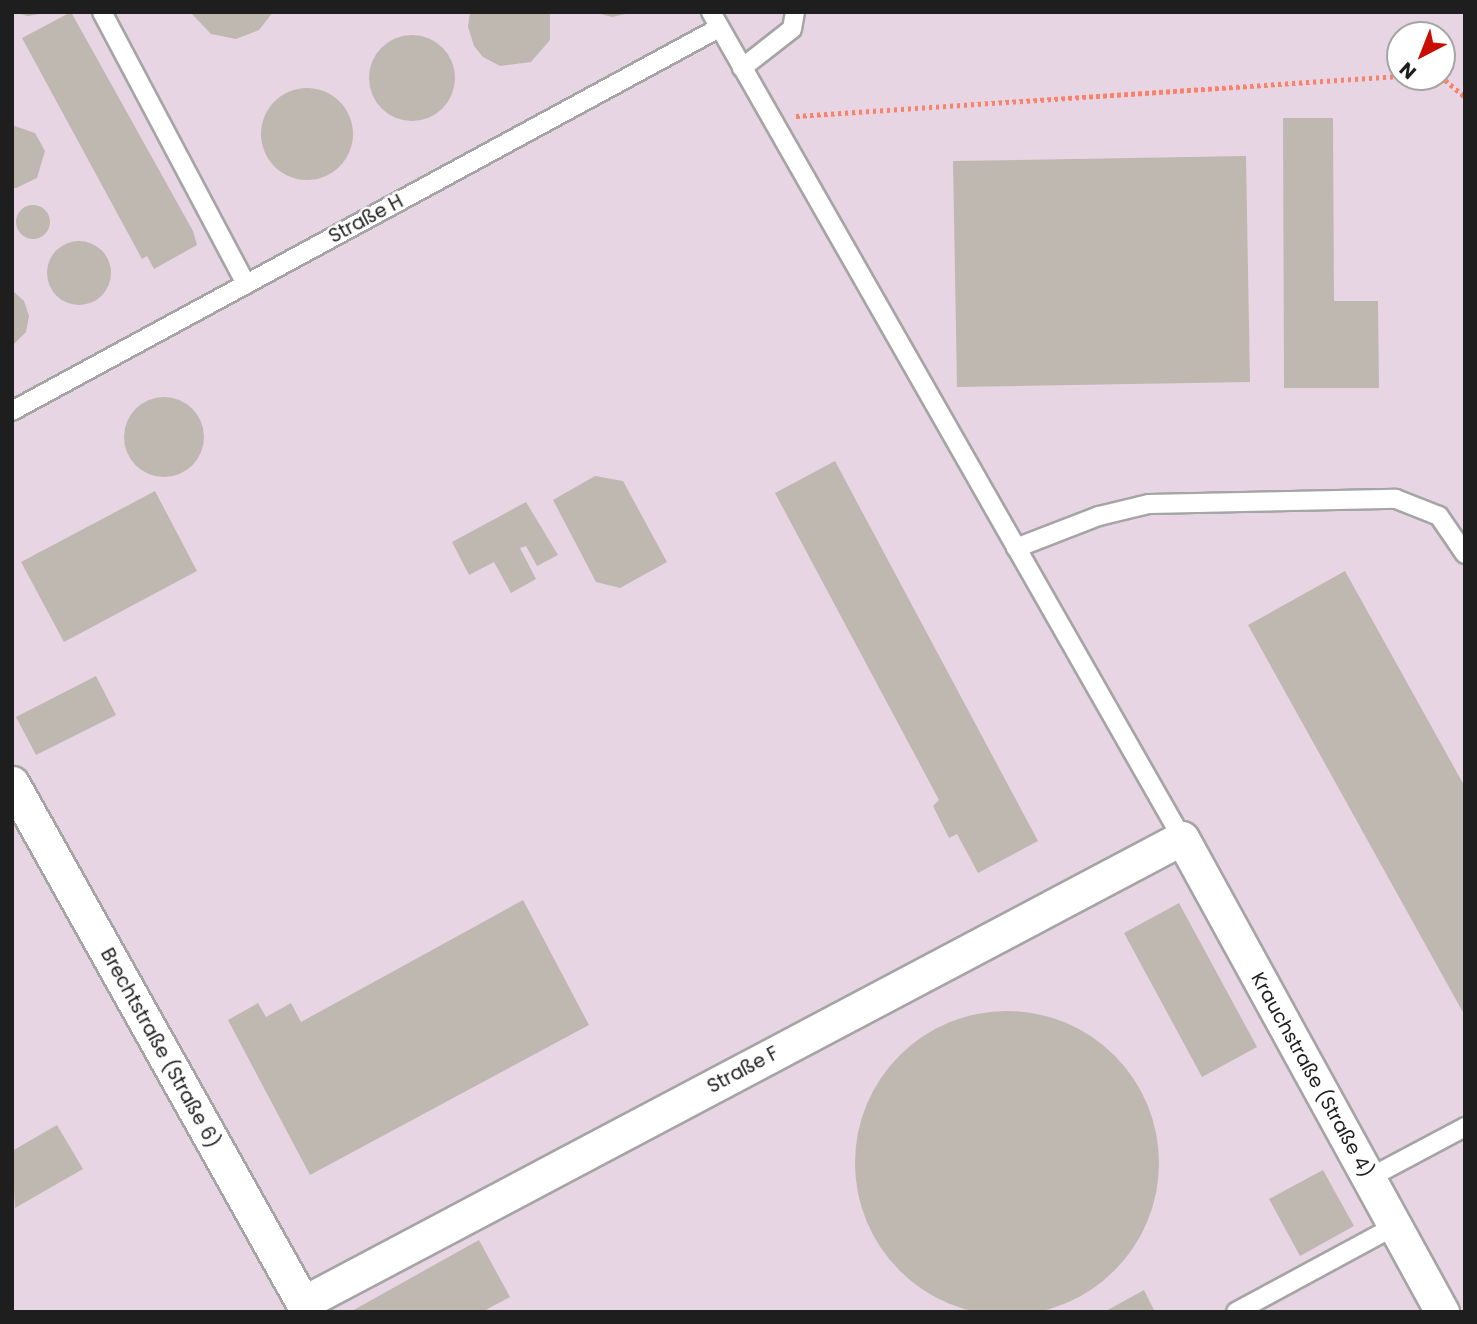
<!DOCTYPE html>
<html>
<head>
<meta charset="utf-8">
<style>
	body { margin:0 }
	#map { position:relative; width:1477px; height:1324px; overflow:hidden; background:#efece4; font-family:Poppins,sans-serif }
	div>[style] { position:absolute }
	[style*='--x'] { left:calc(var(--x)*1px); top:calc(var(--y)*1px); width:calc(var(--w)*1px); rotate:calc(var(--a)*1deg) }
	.industrial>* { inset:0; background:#e8d5e3 }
	.building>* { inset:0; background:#bfb8b0 }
	.round { border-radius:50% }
	.path>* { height:4.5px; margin-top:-2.25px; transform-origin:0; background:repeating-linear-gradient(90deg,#f9826a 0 3.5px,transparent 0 7px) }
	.roads { filter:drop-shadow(2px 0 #a5a5a5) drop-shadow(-2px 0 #a5a5a5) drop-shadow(0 2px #a5a5a5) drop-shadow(0 -2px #a5a5a5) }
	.lane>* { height:18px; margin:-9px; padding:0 9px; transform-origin:9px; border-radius:9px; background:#fff }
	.street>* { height:33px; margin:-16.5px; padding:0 16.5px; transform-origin:16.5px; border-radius:16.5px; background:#fff }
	span { translate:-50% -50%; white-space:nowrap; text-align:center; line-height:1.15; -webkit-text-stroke:5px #fff; paint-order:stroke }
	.street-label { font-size:19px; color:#1e1e1e }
	.frame { position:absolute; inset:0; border:14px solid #1e1e1e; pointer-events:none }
	.north { position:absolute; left:1386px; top:21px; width:70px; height:70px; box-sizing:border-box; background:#fff; border:2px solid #a5a5a5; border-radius:50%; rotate:222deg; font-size:19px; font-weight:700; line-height:28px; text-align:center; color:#1e1e1e }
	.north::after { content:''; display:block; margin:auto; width:24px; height:32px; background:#ca0d01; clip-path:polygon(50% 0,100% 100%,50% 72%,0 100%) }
</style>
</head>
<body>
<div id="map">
	<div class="industrial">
		<i style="clip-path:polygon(evenodd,12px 12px,1465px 12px,1465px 1312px,12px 1312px,12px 12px,1400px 35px,1442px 35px,1442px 77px,1400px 77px,1400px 35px)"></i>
	</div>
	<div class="building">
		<i style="clip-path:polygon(12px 12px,45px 12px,45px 13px,28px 16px)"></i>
		<i style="clip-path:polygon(71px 12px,193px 231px,197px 245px,154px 269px,147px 256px,142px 259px,22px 38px)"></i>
		<i style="clip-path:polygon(190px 12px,273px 12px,259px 30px,236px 39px,211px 34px)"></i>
		<i style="clip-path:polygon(470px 12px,550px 12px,550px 40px,531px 62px,500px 66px,483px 57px,474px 46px,468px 27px)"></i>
		<i style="clip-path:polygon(635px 12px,612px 17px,597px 13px,597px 12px)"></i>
		<i class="round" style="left:369px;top:35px;width:86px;height:86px"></i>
		<i class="round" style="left:261px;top:88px;width:92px;height:92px"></i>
		<i style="clip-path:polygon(1283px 118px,1333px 118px,1334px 301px,1378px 301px,1379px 388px,1284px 388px)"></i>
		<i style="clip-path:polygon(12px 125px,35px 133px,45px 151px,37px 178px,16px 188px,12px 188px)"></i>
		<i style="clip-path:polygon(1246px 156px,1250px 382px,957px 387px,953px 161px)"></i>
		<i class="round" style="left:16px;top:205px;width:34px;height:34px"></i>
		<i class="round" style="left:47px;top:241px;width:64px;height:64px"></i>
		<i style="clip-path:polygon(12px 290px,24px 301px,29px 316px,26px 332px,12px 346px)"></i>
		<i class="round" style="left:124px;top:397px;width:80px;height:80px"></i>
		<i style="clip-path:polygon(835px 461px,1038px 841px,978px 873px,957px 834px,949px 838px,933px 806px,939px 800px,775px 493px)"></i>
		<i style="clip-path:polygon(595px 476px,623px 481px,667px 562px,620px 588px,596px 582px,553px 500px)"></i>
		<i style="clip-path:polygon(155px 491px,197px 571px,64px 642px,21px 562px)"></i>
		<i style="clip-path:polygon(526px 502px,558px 555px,537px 566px,526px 546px,520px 548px,536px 579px,511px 593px,494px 562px,469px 575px,452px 542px)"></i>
		<i style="clip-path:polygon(1345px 571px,1465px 787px,1465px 1016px,1248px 625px)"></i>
		<i style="clip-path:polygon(96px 676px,116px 715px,36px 755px,16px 717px)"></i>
		<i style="clip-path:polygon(523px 900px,589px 1025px,310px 1175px,228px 1020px,258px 1003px,266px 1017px,291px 1003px,301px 1022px)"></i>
		<i style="clip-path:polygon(1179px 903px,1257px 1047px,1202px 1077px,1124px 933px)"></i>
		<i class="round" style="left:855px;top:1011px;width:304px;height:304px"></i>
		<i style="clip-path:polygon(57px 1125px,83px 1169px,15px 1208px,12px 1151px)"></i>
		<i style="clip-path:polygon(1323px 1170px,1354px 1226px,1300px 1256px,1269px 1199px)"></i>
		<i style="clip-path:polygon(479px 1240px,510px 1297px,491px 1307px,483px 1312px,350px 1312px)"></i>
		<i style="clip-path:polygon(1144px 1290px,1155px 1312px,1104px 1312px)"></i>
	</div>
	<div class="path">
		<i style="--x:1420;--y:77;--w:25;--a:7"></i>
		<i style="--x:1445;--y:80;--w:26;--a:40"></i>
		<i style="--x:796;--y:116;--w:605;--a:-3.79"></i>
	</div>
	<div class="roads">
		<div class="lane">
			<i style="--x:102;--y:12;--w:308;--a:62.1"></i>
			<i style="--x:711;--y:12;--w:951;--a:60.31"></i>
			<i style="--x:742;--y:68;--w:63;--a:-38"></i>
			<i style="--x:792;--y:29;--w:17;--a:-80"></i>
			<i style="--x:12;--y:411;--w:804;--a:-28.45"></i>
			<i style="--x:1016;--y:548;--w:89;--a:-21.1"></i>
			<i style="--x:1099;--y:516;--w:51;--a:-13.5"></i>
			<i style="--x:1149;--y:504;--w:247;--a:-1.2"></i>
			<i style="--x:1396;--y:499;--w:46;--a:21.6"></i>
			<i style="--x:1439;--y:516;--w:46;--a:55.6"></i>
			<i style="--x:1369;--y:1178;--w:109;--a:-28"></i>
			<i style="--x:1236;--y:1312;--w:181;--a:-28.4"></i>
		</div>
		<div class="street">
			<i style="--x:12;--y:783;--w:606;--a:60.77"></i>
			<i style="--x:303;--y:1303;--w:994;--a:-27.88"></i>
			<i style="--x:1182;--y:838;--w:541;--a:61.25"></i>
		</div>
	</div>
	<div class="street-label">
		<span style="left:366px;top:219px;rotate:-28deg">Straße H</span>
		<span style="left:160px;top:1048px;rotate:61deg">Brechtstraße (Straße 6)</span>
		<span style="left:743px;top:1070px;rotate:-28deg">Straße F</span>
		<span style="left:1312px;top:1075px;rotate:61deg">Krauchstraße (Straße 4)</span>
	</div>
	<div class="frame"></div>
	<div class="north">N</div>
</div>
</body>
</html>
